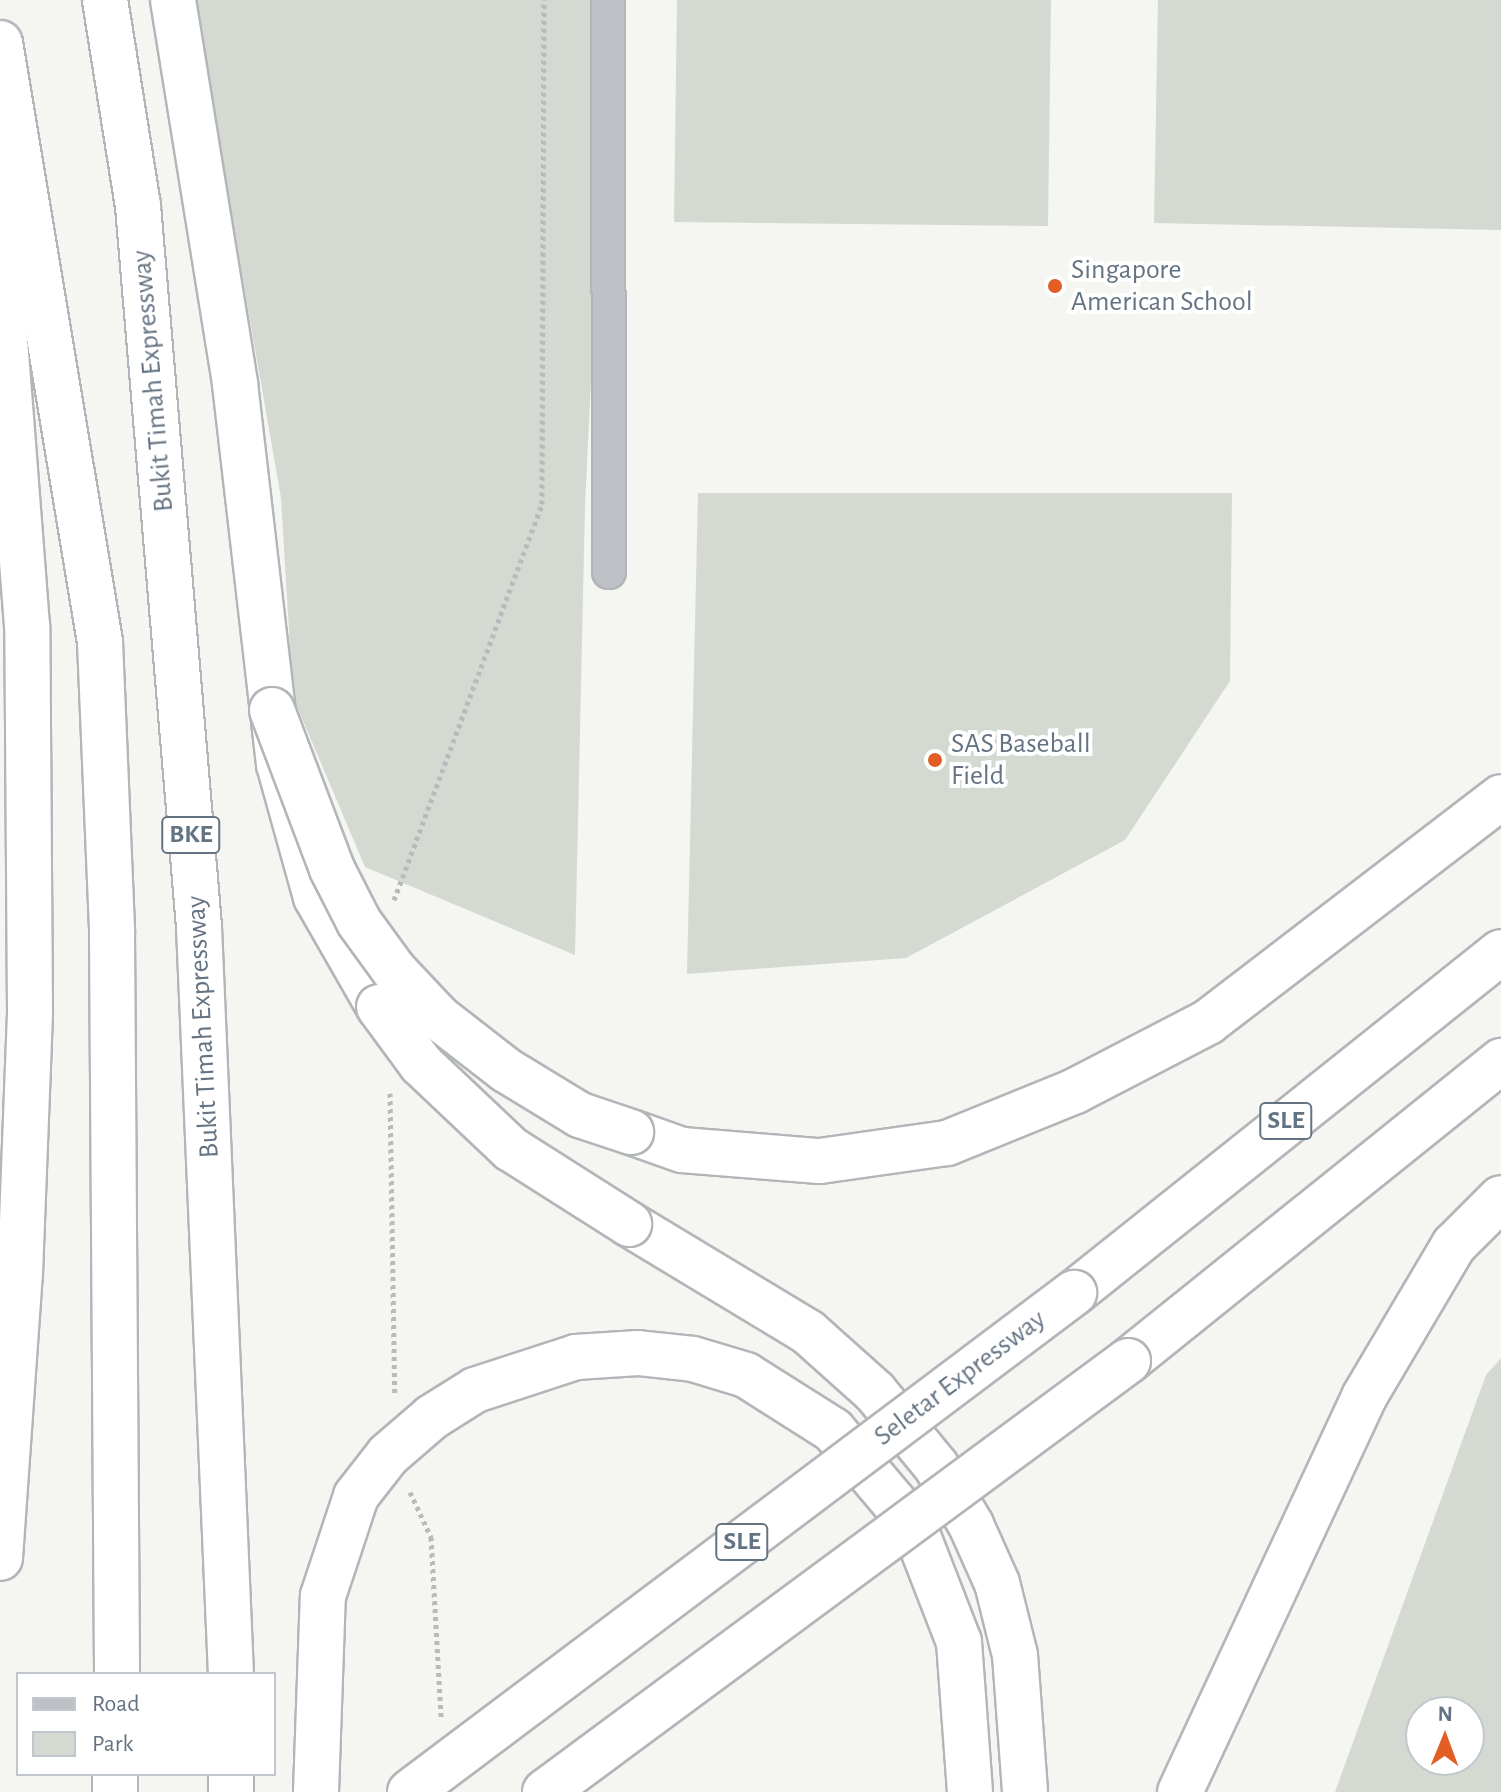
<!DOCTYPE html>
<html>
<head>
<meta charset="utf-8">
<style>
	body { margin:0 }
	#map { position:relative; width:1501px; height:1792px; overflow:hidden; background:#f5f5f1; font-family:"Alegreya Sans",sans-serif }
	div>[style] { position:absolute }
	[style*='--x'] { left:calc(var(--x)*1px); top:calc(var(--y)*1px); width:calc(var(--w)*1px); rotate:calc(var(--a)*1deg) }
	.green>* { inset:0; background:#d4dad1 }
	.path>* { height:5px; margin-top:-2.5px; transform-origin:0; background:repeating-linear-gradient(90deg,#b8babd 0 4px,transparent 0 8px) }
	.roads { filter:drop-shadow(2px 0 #b3b6b9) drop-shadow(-2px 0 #b3b6b9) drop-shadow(0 2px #b3b6b9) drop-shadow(0 -2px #b3b6b9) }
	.street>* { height:32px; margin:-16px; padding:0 16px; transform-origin:16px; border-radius:16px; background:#bec1c5 }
	.highway>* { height:44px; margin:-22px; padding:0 22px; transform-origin:22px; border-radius:22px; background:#fff }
	.bridges { filter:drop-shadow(2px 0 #b3b6b9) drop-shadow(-2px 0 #b3b6b9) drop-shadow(0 2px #b3b6b9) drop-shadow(0 -2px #b3b6b9) }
	.highway-bridge>* { height:44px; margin:-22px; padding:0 22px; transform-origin:22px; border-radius:22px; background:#fff }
	.dots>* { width:22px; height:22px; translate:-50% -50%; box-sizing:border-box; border:4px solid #fff; border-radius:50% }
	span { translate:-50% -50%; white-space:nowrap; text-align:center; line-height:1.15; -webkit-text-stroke:8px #fff; paint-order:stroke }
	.shield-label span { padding:2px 6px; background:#fff; border:2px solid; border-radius:6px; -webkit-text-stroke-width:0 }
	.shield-label { font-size:26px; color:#647382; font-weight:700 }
	.poi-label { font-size:28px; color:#647382 }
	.left { translate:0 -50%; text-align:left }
	.street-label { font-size:28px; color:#647382 }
	.legend { position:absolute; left:16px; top:1672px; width:260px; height:104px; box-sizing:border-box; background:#fff; border:2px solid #c1c7cd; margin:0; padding:10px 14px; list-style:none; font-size:24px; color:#647382 }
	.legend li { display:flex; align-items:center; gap:16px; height:40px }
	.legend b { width:40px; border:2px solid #c1c7cd }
	.north { position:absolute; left:1405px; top:1696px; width:80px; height:80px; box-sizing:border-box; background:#fff; border:2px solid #c1c7cd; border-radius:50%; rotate:1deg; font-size:22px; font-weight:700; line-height:32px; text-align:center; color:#647382 }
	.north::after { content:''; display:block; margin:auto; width:28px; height:36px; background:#e15f25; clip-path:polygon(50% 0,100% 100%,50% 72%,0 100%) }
</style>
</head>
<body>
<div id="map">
	<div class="green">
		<i style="clip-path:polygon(189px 0,609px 0,585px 506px,575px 955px,365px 867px,293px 697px,281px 498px,210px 91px)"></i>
		<i style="clip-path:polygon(677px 0,1051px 0,1048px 226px,674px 222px)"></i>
		<i style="clip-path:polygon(1158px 0,1501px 0,1501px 230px,1154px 223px)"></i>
		<i style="clip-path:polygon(698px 493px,1232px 493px,1230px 681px,1125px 840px,906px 958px,687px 974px)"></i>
		<i style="clip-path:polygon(evenodd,1501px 1358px,1501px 1792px,1335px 1792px,1486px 1375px,1501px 1358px,1421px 1712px,1469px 1712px,1469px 1760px,1421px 1760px,1421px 1712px)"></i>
	</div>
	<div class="path">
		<i style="--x:394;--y:900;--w:423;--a:-69.5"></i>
		<i style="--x:542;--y:504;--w:504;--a:-89.77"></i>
		<i style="--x:390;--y:1093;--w:302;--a:89.1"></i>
		<i style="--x:410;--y:1492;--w:50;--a:65"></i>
		<i style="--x:431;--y:1537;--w:180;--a:86.8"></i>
	</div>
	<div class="roads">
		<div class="street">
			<i style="--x:608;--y:0;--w:572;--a:89.9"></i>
		</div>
		<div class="highway">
			<i style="--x:105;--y:0;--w:209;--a:80.9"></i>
			<i style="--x:138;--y:206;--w:724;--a:85.16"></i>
			<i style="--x:199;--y:927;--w:748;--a:87.55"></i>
			<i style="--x:173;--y:0;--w:389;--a:80.8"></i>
			<i style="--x:235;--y:384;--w:383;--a:83.4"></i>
			<i style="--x:279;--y:764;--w:138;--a:74.5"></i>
			<i style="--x:316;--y:897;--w:127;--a:60.2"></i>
			<i style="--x:0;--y:43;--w:607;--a:80.52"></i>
			<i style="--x:100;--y:642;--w:292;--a:87.6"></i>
			<i style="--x:112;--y:934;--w:740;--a:89.61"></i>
			<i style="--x:631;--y:1132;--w:54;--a:19.4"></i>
			<i style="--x:682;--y:1150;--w:138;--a:4.6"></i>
			<i style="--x:820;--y:1161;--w:128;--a:-8.1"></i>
			<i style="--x:947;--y:1143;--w:138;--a:-22.1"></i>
			<i style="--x:1075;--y:1091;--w:150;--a:-27.4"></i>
			<i style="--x:1208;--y:1022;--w:369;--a:-37.5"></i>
			<i style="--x:629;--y:1224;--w:209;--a:31.1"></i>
			<i style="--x:808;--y:1332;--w:90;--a:41.8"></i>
			<i style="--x:875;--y:1392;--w:96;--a:50.5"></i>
			<i style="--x:936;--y:1466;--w:69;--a:59.3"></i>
			<i style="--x:971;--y:1525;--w:64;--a:65.9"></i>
			<i style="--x:997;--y:1583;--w:74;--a:76"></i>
			<i style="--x:1015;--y:1655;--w:137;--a:85.8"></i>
			<i style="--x:1074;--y:1293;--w:546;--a:-38.61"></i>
			<i style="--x:1128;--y:1361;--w:479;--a:-38.8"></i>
			<i style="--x:0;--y:1558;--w:285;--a:-86"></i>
			<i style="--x:20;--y:1274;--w:263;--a:-87.8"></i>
			<i style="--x:30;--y:1011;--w:385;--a:-90.4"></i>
			<i style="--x:27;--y:626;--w:340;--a:-94.4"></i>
			<i style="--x:1;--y:287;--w:93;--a:-85.7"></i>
			<i style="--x:231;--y:1774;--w:18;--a:90"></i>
			<i style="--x:115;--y:1792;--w:18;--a:-90"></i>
			<i style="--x:316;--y:1792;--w:196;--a:-88"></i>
			<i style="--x:323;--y:1596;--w:105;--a:-71.7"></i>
			<i style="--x:356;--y:1496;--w:52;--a:-52"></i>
			<i style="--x:388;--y:1455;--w:58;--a:-40.8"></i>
			<i style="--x:432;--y:1417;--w:51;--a:-32.1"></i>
			<i style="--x:475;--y:1390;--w:106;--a:-18.1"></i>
			<i style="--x:576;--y:1357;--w:62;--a:-3.7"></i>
			<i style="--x:638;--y:1353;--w:55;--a:6.2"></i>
			<i style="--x:693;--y:1359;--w:55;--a:16.8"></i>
			<i style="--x:746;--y:1375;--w:103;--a:32.3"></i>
			<i style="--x:833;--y:1430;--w:126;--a:49.8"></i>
			<i style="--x:914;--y:1526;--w:124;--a:68.8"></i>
			<i style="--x:959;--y:1642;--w:150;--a:85.8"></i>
			<i style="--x:1180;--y:1792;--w:436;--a:-65"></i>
			<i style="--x:1364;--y:1397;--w:177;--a:-59.4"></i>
			<i style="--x:1454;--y:1245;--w:66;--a:-45"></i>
		</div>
	</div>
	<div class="bridges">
		<div class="highway-bridge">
			<i style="--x:272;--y:710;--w:170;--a:69.3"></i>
			<i style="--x:332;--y:869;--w:59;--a:63"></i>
			<i style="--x:359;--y:922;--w:59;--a:53.9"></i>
			<i style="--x:394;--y:970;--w:66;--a:46.8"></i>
			<i style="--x:439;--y:1018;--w:85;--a:37.8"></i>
			<i style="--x:506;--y:1070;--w:87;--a:31.3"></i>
			<i style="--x:580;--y:1115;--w:54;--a:18.4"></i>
			<i style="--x:379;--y:1007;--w:71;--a:53.6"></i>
			<i style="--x:421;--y:1064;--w:124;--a:43.4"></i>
			<i style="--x:511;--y:1149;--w:140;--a:32.4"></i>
			<i style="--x:410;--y:1792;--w:831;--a:-36.93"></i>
			<i style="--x:545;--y:1792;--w:725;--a:-36.47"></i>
		</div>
	</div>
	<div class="dots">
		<i style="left:1055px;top:286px;background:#e15f25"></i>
		<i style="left:935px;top:760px;background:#e15f25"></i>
	</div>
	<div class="shield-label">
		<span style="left:191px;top:835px">BKE</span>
		<span style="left:1286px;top:1121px">SLE</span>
		<span style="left:742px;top:1542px">SLE</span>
	</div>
	<div class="poi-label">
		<span class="left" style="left:1071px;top:286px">Singapore<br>American School</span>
		<span class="left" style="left:951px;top:760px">SAS Baseball<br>Field</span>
	</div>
	<div class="street-label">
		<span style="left:153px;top:381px;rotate:-95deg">Bukit Timah Expressway</span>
		<span style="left:203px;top:1027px;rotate:-93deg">Bukit Timah Expressway</span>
		<span style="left:960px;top:1378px;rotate:-37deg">Seletar Expressway</span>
	</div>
	<ul class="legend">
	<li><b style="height:10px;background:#bec1c5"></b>Road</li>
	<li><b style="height:22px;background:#d4dad1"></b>Park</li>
	</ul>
	<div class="north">N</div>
</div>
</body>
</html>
